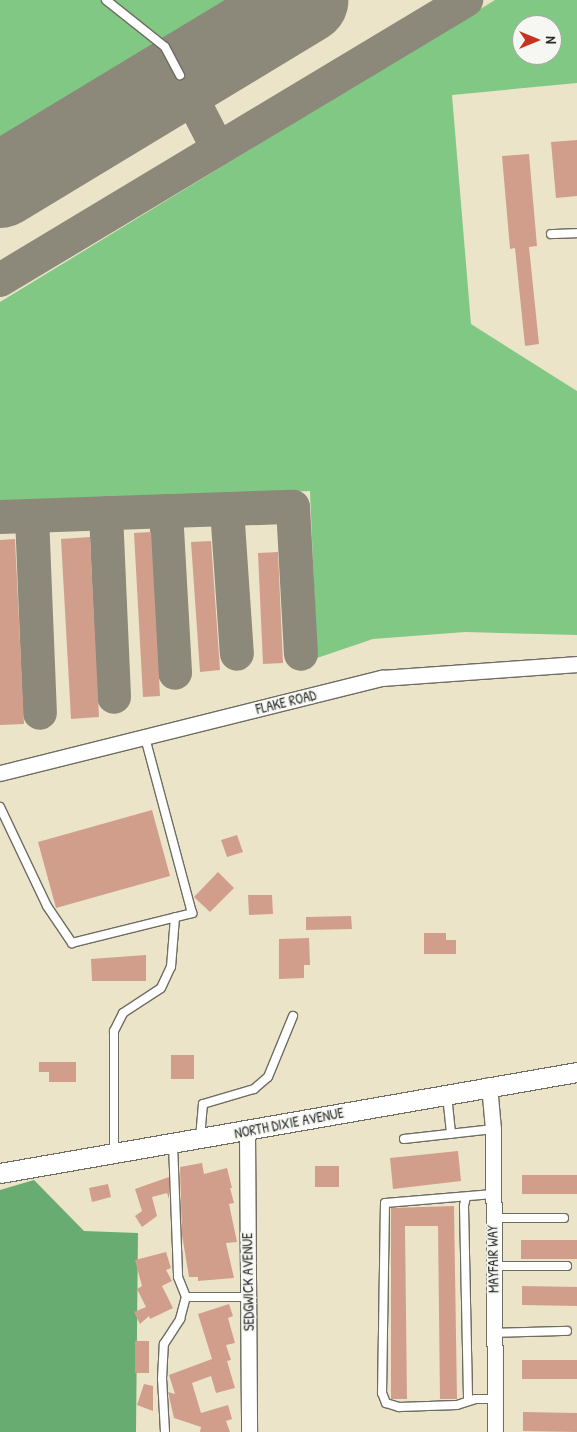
<!DOCTYPE html>
<html>
<head>
<meta charset="utf-8">
<style>
	body { margin:0 }
	#map { position:relative; width:577px; height:1432px; overflow:hidden; background:#ece4c8; font-family:"Patrick Hand",sans-serif }
	div>[style] { position:absolute }
	[style*='--x'] { left:calc(var(--x)*1px); top:calc(var(--y)*1px); width:calc(var(--w)*1px); rotate:calc(var(--a)*1deg) }
	.green>* { inset:0; background:#81c884 }
	.forest>* { inset:0; background:#68ac72 }
	.taxiway>* { height:34px; margin:-17px; padding:0 17px; transform-origin:17px; border-radius:17px; background:#8c887a }
	.runway>* { height:85px; margin:-42.5px; padding:0 42.5px; transform-origin:42.5px; border-radius:42.5px; background:#8c887a }
	.building>* { inset:0; background:#d29e8c }
	.roads { filter:drop-shadow(1px 0 #6f6c62) drop-shadow(-1px 0 #6f6c62) drop-shadow(0 1px #6f6c62) drop-shadow(0 -1px #6f6c62) }
	.service>* { height:8px; margin:-4px; padding:0 4px; transform-origin:4px; border-radius:4px; background:#fff }
	.minor>* { height:15px; margin:-7.5px; padding:0 7.5px; transform-origin:7.5px; border-radius:7.5px; background:#fff }
	.tertiary>* { height:19px; margin:-9.5px; padding:0 9.5px; transform-origin:9.5px; border-radius:9.5px; background:#fff }
	span { translate:-50% -50%; white-space:nowrap; text-align:center; line-height:1.15; -webkit-text-stroke:4px #f6f6f2; paint-order:stroke }
	.street-label { font-size:14px; color:#2b2b2b }
	.north { position:absolute; left:512px; top:15px; width:50px; height:50px; box-sizing:border-box; background:#f6f6f2; border:1px solid #a5a5a2; border-radius:50%; rotate:90deg; font-size:14px; font-weight:700; line-height:20px; text-align:center; color:#2b2b2b }
	.north::after { content:''; display:block; margin:auto; width:18px; height:22px; background:#c8321e; clip-path:polygon(50% 0,100% 100%,50% 72%,0 100%) }
</style>
</head>
<body>
<div id="map">
	<div class="green">
		<i style="clip-path:polygon(0 0,238px 0,0 146px)"></i>
		<i style="clip-path:polygon(evenodd,495px 0,577px 0,577px 83px,452px 95px,471px 324px,577px 391px,577px 635px,465px 632px,373px 639px,317px 658px,310px 491px,0 503px,0 302px,495px 0,522px 25px,552px 25px,552px 55px,522px 55px,522px 25px)"></i>
	</div>
	<div class="forest">
		<i style="clip-path:polygon(34px 1180px,84px 1231px,138px 1233px,136px 1432px,0 1432px,0 1190px)"></i>
	</div>
	<div class="taxiway">
		<i style="--x:180;--y:75;--w:83;--a:62.8"></i>
		<i style="--x:0;--y:280;--w:544;--a:-31"></i>
		<i style="--x:227;--y:509;--w:145;--a:86.1"></i>
		<i style="--x:166;--y:511;--w:162;--a:86.8"></i>
		<i style="--x:106;--y:513;--w:184;--a:87.5"></i>
		<i style="--x:32;--y:516;--w:197;--a:87.7"></i>
		<i style="--x:0;--y:517;--w:293;--a:-2"></i>
		<i style="--x:293;--y:507;--w:147;--a:86.9"></i>
	</div>
	<div class="runway">
		<i style="--x:0;--y:185;--w:357;--a:-31.2"></i>
	</div>
	<div class="building">
		<i style="clip-path:polygon(577px 140px,577px 196px,556px 198px,551px 142px)"></i>
		<i style="clip-path:polygon(529px 154px,537px 246px,529px 247px,539px 344px,525px 346px,515px 248px,510px 249px,502px 156px)"></i>
		<i style="clip-path:polygon(151px 532px,160px 696px,143px 697px,134px 533px)"></i>
		<i style="clip-path:polygon(90px 537px,99px 717px,71px 719px,61px 539px)"></i>
		<i style="clip-path:polygon(15px 539px,24px 724px,0 725px,0 540px)"></i>
		<i style="clip-path:polygon(211px 541px,220px 670px,200px 672px,191px 542px)"></i>
		<i style="clip-path:polygon(278px 552px,283px 663px,263px 664px,258px 553px)"></i>
		<i style="clip-path:polygon(152px 810px,170px 876px,56px 908px,38px 842px)"></i>
		<i style="clip-path:polygon(237px 835px,243px 852px,227px 857px,221px 840px)"></i>
		<i style="clip-path:polygon(218px 872px,234px 888px,210px 912px,194px 897px)"></i>
		<i style="clip-path:polygon(248px 895px,272px 895px,273px 914px,249px 915px)"></i>
		<i style="clip-path:polygon(351px 916px,352px 929px,306px 930px,306px 917px)"></i>
		<i style="clip-path:polygon(424px 933px,446px 933px,446px 940px,456px 940px,456px 954px,424px 954px)"></i>
		<i style="clip-path:polygon(309px 938px,310px 965px,304px 965px,304px 978px,279px 979px,279px 939px)"></i>
		<i style="clip-path:polygon(146px 955px,146px 981px,92px 981px,91px 959px)"></i>
		<i style="clip-path:polygon(171px 1055px,194px 1055px,194px 1079px,171px 1079px)"></i>
		<i style="clip-path:polygon(39px 1062px,76px 1062px,76px 1082px,49px 1082px,49px 1072px,39px 1072px)"></i>
		<i style="clip-path:polygon(458px 1151px,461px 1181px,393px 1189px,390px 1158px)"></i>
		<i style="clip-path:polygon(202px 1163px,204px 1174px,227px 1168px,232px 1188px,230px 1188px,234px 1203px,229px 1204px,237px 1242px,226px 1243px,234px 1278px,198px 1281px,198px 1277px,189px 1277px,182px 1235px,180px 1167px)"></i>
		<i style="clip-path:polygon(315px 1166px,339px 1166px,339px 1187px,315px 1187px)"></i>
		<i style="clip-path:polygon(522px 1175px,577px 1175px,577px 1194px,522px 1194px)"></i>
		<i style="clip-path:polygon(169px 1177px,169px 1199px,167px 1193px,152px 1197px,157px 1216px,142px 1227px,135px 1216px,142px 1211px,135px 1189px)"></i>
		<i style="clip-path:polygon(108px 1184px,111px 1197px,92px 1202px,89px 1188px)"></i>
		<i style="clip-path:polygon(454px 1206px,457px 1399px,440px 1399px,438px 1226px,405px 1226px,407px 1399px,391px 1399px,391px 1208px)"></i>
		<i style="clip-path:polygon(521px 1240px,577px 1240px,577px 1259px,521px 1259px)"></i>
		<i style="clip-path:polygon(166px 1252px,171px 1268px,166px 1270px,172px 1281px,162px 1286px,173px 1308px,150px 1319px,149px 1316px,140px 1324px,134px 1312px,146px 1307px,137px 1289px,142px 1286px,135px 1260px)"></i>
		<i style="clip-path:polygon(522px 1286px,577px 1287px,577px 1306px,522px 1305px)"></i>
		<i style="clip-path:polygon(229px 1304px,233px 1316px,228px 1318px,235px 1343px,226px 1345px,231px 1360px,227px 1361px,235px 1388px,216px 1393px,211px 1376px,192px 1383px,201px 1413px,228px 1405px,232px 1419px,226px 1421px,230px 1432px,200px 1432px,201px 1427px,174px 1418px,168px 1392px,175px 1394px,169px 1375px,212px 1359px,198px 1314px)"></i>
		<i style="clip-path:polygon(135px 1341px,149px 1341px,149px 1373px,135px 1373px)"></i>
		<i style="clip-path:polygon(522px 1360px,577px 1360px,577px 1379px,522px 1379px)"></i>
		<i style="clip-path:polygon(144px 1384px,153px 1386px,153px 1411px,137px 1405px)"></i>
		<i style="clip-path:polygon(523px 1412px,577px 1413px,577px 1432px,523px 1431px)"></i>
	</div>
	<div class="roads">
		<div class="service">
			<i style="--x:106;--y:0;--w:75;--a:38.5"></i>
			<i style="--x:165;--y:47;--w:32;--a:62"></i>
			<i style="--x:551;--y:234;--w:26;--a:-2"></i>
			<i style="--x:0;--y:807;--w:110;--a:64.6"></i>
			<i style="--x:47;--y:906;--w:45;--a:56"></i>
			<i style="--x:72;--y:943;--w:124;--a:-14"></i>
			<i style="--x:192;--y:913;--w:182;--a:-105"></i>
			<i style="--x:447;--y:1095;--w:39;--a:84"></i>
			<i style="--x:200;--y:1138;--w:34;--a:-85"></i>
			<i style="--x:203;--y:1104;--w:53;--a:-16.4"></i>
			<i style="--x:254;--y:1089;--w:18;--a:-41"></i>
			<i style="--x:268;--y:1077;--w:66;--a:-67.7"></i>
			<i style="--x:404;--y:1139;--w:90;--a:-6.4"></i>
			<i style="--x:173;--y:1144;--w:133;--a:87.8"></i>
			<i style="--x:178;--y:1277;--w:22;--a:68"></i>
			<i style="--x:186;--y:1297;--w:62;--a:0"></i>
			<i style="--x:114;--y:1152;--w:121;--a:-90"></i>
			<i style="--x:114;--y:1031;--w:20;--a:-63"></i>
			<i style="--x:123;--y:1013;--w:45;--a:-33.3"></i>
			<i style="--x:161;--y:988;--w:23;--a:-65"></i>
			<i style="--x:171;--y:967;--w:50;--a:-85.4"></i>
			<i style="--x:493;--y:1194;--w:108;--a:175.2"></i>
			<i style="--x:385;--y:1203;--w:190;--a:90.9"></i>
			<i style="--x:382;--y:1393;--w:11;--a:68"></i>
			<i style="--x:386;--y:1403;--w:14;--a:17"></i>
			<i style="--x:399;--y:1407;--w:58;--a:-2"></i>
			<i style="--x:457;--y:1405;--w:19;--a:-18"></i>
			<i style="--x:475;--y:1399;--w:20;--a:0"></i>
			<i style="--x:466;--y:1197;--w:9;--a:103"></i>
			<i style="--x:464;--y:1206;--w:194;--a:88.8"></i>
			<i style="--x:492;--y:1218;--w:72;--a:0"></i>
			<i style="--x:493;--y:1266;--w:74;--a:0"></i>
			<i style="--x:494;--y:1333;--w:73;--a:-1.6"></i>
			<i style="--x:165;--y:1432;--w:53;--a:-93.2"></i>
			<i style="--x:162;--y:1379;--w:35;--a:-87"></i>
			<i style="--x:164;--y:1344;--w:30;--a:-57"></i>
			<i style="--x:180;--y:1319;--w:23;--a:-75"></i>
		</div>
		<div class="minor">
			<i style="--x:0;--y:773;--w:394;--a:-14"></i>
			<i style="--x:382;--y:678;--w:196;--a:-4.1"></i>
			<i style="--x:489;--y:1085;--w:44;--a:84.8"></i>
			<i style="--x:493;--y:1129;--w:303;--a:89.6"></i>
			<i style="--x:247;--y:1132;--w:300;--a:89.6"></i>
		</div>
		<div class="tertiary">
			<i style="--x:0;--y:1173;--w:586;--a:-9.93"></i>
		</div>
	</div>
	<div class="street-label">
		<span style="left:286px;top:702px;rotate:-14deg">FLAKE ROAD</span>
		<span style="left:289px;top:1123px;rotate:-11deg">NORTH DIXIE AVENUE</span>
		<span style="left:493px;top:1259px;rotate:-91deg">MAYFAIR WAY</span>
		<span style="left:248px;top:1282px;rotate:-91deg">SEDGWICK AVENUE</span>
	</div>
	<div class="north">N</div>
</div>
</body>
</html>
